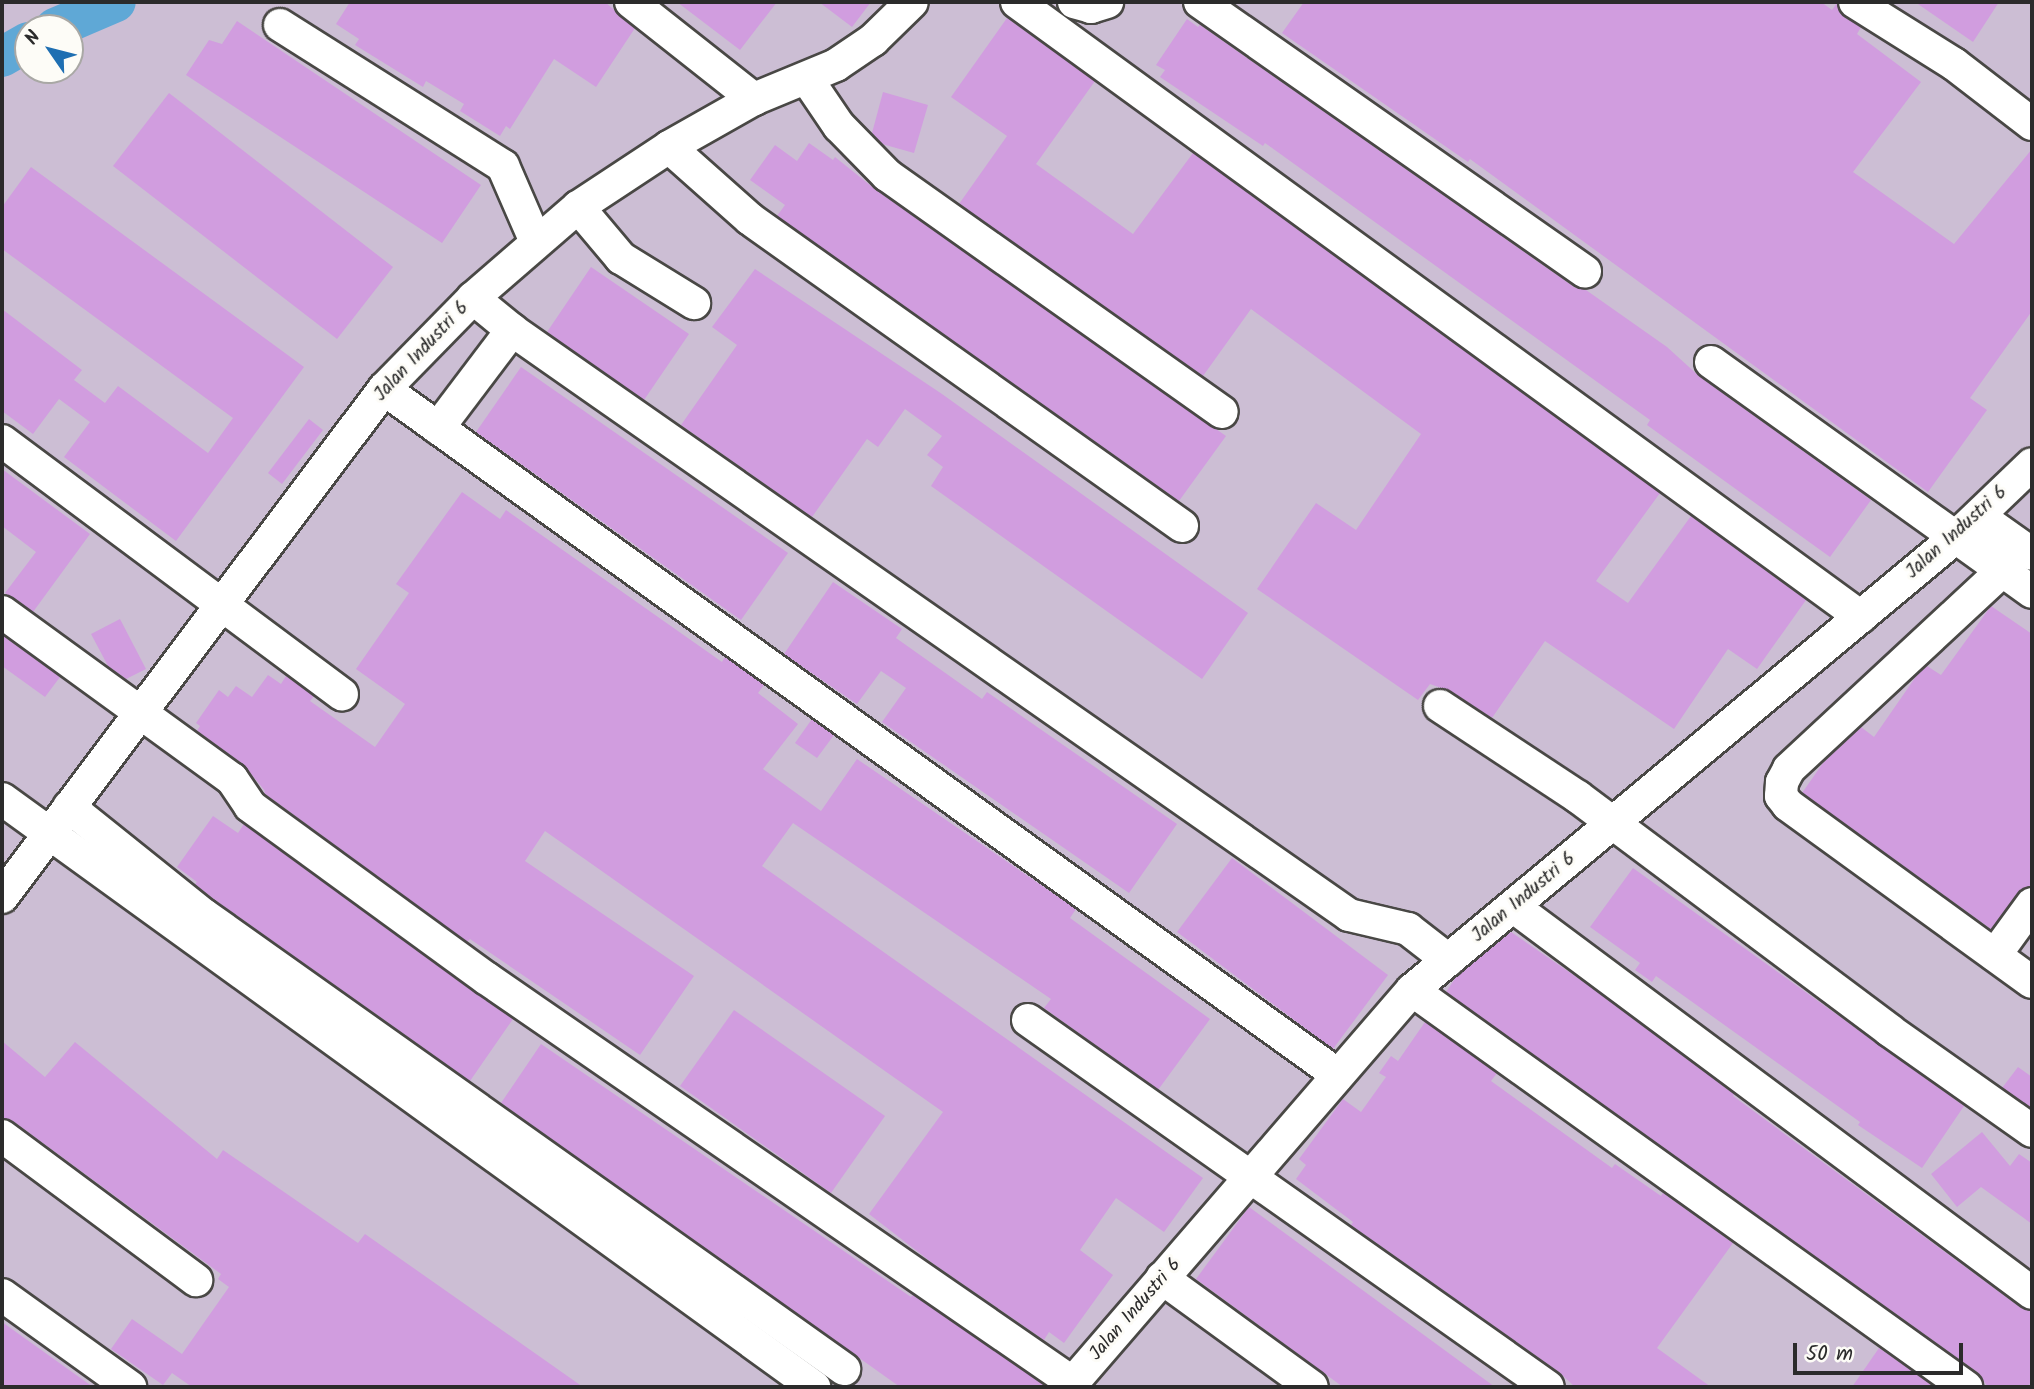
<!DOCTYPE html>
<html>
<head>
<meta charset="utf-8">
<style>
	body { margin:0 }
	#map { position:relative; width:2034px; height:1389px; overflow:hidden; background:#f2eeda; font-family:Kalam,sans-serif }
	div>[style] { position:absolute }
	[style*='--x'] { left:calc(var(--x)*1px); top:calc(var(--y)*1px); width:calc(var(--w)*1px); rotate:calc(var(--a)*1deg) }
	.industrial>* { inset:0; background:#ccbed4 }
	.river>* { height:40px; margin:-20px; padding:0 20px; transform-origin:20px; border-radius:20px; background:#5fa8d6 }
	.building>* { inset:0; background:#d19ddf }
	.roads { filter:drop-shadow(2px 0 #494845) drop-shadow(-2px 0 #494845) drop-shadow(0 2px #494845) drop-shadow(0 -2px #494845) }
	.minor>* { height:32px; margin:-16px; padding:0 16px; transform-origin:16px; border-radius:16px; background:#fff }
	span { translate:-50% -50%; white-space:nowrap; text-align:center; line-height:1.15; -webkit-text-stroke:6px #fdfcf7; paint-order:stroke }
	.street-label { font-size:19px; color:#2b2b2b }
	.frame { position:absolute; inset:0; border:4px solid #2b2b2b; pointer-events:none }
	.north { position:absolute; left:14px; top:14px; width:70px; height:70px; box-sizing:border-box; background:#fdfcf7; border:2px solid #a9a8a5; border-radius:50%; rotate:305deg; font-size:19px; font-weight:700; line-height:28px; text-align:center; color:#2b2b2b }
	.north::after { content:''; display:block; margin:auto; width:24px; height:32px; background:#1f6fb2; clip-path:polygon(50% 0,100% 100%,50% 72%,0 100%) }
	.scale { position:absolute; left:1793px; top:1343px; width:170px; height:32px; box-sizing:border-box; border:4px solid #2b2b2b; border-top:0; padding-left:9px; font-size:21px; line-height:24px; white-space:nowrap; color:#2b2b2b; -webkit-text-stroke:5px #fdfcf7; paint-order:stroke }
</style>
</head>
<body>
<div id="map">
	<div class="industrial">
		<i style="clip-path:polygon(evenodd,2px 2px,2032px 2px,2032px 1387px,2px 1387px,2px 2px,28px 28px,70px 28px,70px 70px,28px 70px,28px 28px)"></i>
	</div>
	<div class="river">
		<i style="--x:55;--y:28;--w:66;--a:-23.1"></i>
		<i style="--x:2;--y:57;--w:30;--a:-30"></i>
	</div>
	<div class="building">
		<i style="clip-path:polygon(350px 2px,605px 2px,635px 28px,596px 87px,554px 59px,510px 129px,506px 126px,500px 136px,460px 111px,464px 104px,426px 81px,423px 87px,355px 45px,359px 39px,336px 24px)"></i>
		<i style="clip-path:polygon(677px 2px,777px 2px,740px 50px)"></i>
		<i style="clip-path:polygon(819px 2px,871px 2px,852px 27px)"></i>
		<i style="clip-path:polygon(1304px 2px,1821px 2px,1832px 10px,1837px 3px,1845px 17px,1861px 27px,1857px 34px,1921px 82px,1853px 172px,1954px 244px,2032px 149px,2032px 311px,1970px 398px,1987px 410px,1928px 492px,1470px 159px,1468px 162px,1282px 33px)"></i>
		<i style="clip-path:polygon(1915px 2px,1999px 2px,1973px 42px)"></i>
		<i style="clip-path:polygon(1007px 18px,1095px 81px,1036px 164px,1133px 234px,1193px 153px,1660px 493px,1596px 581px,1628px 603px,1691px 516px,1806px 600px,1757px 669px,1728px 649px,1674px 729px,1545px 641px,1492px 718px,1450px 691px,1430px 684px,1418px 700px,1257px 589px,1316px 503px,1356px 530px,1421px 434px,1251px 309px,1203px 376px,959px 204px,1007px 136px,951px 97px)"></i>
		<i style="clip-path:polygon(1187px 19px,1198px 27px,1200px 25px,1574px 287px,1586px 290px,1667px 347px,1700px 377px,1871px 500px,1830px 557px,1647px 425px,1650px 420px,1265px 143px,1263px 146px,1160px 77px,1165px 70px,1156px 65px)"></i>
		<i style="clip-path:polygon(237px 21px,481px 185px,442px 243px,186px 75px,209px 40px,222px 44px)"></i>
		<i style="clip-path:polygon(883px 92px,928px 105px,914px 153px,882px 144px,872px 133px)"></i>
		<i style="clip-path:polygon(169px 93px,393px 267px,337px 339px,113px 166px)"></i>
		<i style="clip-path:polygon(809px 143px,833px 160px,835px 157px,876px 190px,1226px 436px,1179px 501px,777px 216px,785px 205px,750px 180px,775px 145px,797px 161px)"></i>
		<i style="clip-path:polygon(31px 167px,304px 367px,176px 541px,64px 457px,90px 422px,59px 399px,33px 434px,2px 411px,2px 309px,82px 370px,74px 380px,105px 403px,118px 386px,208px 453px,233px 418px,2px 249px,2px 207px)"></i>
		<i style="clip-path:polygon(591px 267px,689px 334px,644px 400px,547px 332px)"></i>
		<i style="clip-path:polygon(755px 269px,942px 394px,1248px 613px,1202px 679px,931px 486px,943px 467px,927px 455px,942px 436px,905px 409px,878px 447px,867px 439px,812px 517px,681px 425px,737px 345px,712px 327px)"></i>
		<i style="clip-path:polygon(521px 367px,788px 553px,741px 620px,476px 432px)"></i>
		<i style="clip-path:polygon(309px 419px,323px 430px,282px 484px,268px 473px)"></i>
		<i style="clip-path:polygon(2px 469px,90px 534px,33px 612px,5px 593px,36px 552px,2px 526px)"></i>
		<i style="clip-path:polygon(462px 492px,500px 519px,506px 510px,722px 662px,725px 657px,764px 685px,758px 693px,798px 724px,763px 769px,821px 811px,857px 759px,1076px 909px,1070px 918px,1210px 1019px,1158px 1090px,1044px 1008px,1051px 999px,793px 823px,762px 866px,1203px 1178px,1164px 1232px,1116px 1198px,1080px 1250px,1113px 1275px,1064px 1343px,1049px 1332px,1044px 1340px,935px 1265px,869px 1214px,943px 1112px,545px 831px,525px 861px,694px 976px,640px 1055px,470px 939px,467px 942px,264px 793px,265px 791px,243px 764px,197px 731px,200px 726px,196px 723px,219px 690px,228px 697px,236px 686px,252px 697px,268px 675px,281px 684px,286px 676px,314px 696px,310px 701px,375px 747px,405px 704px,356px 669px,409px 593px,396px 584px)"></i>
		<i style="clip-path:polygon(833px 582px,902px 629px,896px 638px,982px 699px,987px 692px,1177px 824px,1129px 893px,882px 722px,906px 688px,881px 671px,857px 704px,784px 654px)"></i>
		<i style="clip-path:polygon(1991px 606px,2032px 634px,2032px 886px,2018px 893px,1991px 929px,1802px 793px,1823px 763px,1861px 727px,1874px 737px,1917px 675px,1927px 666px,1941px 675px)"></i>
		<i style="clip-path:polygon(120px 619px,146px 669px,126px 679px,108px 666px,91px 634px)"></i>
		<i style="clip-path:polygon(2px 635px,60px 677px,45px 697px,2px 666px)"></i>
		<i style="clip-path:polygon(812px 719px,834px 735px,817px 758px,795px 743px)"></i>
		<i style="clip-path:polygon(213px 816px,238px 833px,244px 824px,513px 1019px,470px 1081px,215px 900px,195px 884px,197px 882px,177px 867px)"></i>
		<i style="clip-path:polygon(1232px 858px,1388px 975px,1333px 1049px,1177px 932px)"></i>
		<i style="clip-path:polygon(1633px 868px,1964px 1106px,1922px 1168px,1858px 1125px,1860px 1122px,1656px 976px,1652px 982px,1635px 970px,1640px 963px,1590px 927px)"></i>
		<i style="clip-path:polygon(1511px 932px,1588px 985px,1734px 1094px,1733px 1096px,2021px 1308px,2032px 1311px,2032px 1381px,2027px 1387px,1988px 1387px,1977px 1372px,1446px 992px,1456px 977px)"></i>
		<i style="clip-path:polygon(734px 1010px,885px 1116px,831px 1193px,680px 1086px)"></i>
		<i style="clip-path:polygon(1425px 1022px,1497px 1073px,1491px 1081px,1612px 1168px,1615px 1164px,1661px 1196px,1663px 1193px,1733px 1243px,1657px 1348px,1711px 1387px,1575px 1387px,1559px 1372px,1351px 1225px,1353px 1222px,1296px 1179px,1306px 1165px,1299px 1159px,1343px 1099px,1361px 1112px,1386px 1077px,1379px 1073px,1391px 1056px,1398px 1061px)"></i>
		<i style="clip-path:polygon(2px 1041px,45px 1077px,75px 1042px,217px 1159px,223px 1150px,358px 1243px,365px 1234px,583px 1387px,192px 1387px,172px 1373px,163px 1385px,111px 1349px,132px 1319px,182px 1354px,229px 1287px,218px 1279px,221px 1274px,13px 1121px,2px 1118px)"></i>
		<i style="clip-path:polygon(541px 1044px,911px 1297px,913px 1295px,1047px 1387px,900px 1387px,501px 1103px)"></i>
		<i style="clip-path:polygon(2018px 1067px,2032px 1077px,2032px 1109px,2002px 1088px)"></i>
		<i style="clip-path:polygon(1982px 1132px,2010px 1166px,2019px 1154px,2032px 1163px,2032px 1224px,1981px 1187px,1957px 1207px,1931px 1174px)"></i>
		<i style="clip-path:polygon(1249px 1207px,1495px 1387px,1343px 1387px,1196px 1279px)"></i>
		<i style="clip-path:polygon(2px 1322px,93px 1387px,2px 1387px)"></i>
		<i style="clip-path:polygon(1879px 1348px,1931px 1384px,1928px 1387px,1852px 1387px)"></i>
	</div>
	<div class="roads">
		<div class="minor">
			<i style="--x:631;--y:2;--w:157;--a:38.3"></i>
			<i style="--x:1017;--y:2;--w:1044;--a:36.08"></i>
			<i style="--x:1074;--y:2;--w:18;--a:16"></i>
			<i style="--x:1091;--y:7;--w:17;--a:-17"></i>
			<i style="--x:1200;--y:2;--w:470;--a:35"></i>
			<i style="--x:1855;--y:2;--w:117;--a:32.1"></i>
			<i style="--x:1954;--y:64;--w:98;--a:37.6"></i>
			<i style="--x:280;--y:25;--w:264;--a:32.3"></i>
			<i style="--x:503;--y:166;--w:83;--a:66.5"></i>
			<i style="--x:807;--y:79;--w:57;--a:55.8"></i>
			<i style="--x:839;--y:126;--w:69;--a:45.6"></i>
			<i style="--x:887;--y:175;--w:410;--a:35.3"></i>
			<i style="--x:669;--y:147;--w:108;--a:41.6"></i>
			<i style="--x:750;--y:219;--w:530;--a:35.4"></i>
			<i style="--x:578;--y:207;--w:67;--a:49.9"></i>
			<i style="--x:621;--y:258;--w:86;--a:31.7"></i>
			<i style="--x:473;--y:298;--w:50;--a:39.4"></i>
			<i style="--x:512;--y:330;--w:1021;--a:34.95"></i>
			<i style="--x:1349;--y:915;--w:61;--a:13.3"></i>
			<i style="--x:1408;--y:929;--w:51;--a:37.8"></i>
			<i style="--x:1711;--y:362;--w:395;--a:35.6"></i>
			<i style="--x:384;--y:389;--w:1175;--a:35.72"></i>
			<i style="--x:438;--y:428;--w:123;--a:-52.9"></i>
			<i style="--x:2;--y:441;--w:424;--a:36.7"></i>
			<i style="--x:1980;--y:517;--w:64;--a:35.4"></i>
			<i style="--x:2002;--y:571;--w:291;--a:137.1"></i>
			<i style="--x:1789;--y:769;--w:15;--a:118"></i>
			<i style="--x:1782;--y:782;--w:14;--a:94"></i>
			<i style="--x:1781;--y:796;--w:11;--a:52"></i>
			<i style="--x:1788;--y:805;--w:301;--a:36"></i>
			<i style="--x:2;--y:612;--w:284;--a:36"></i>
			<i style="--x:232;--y:779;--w:32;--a:56"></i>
			<i style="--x:250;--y:806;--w:292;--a:36.1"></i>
			<i style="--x:486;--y:978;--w:713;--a:34.6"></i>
			<i style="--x:1440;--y:706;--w:165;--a:33.4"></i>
			<i style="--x:1578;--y:797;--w:389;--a:36.8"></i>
			<i style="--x:1889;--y:1030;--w:175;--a:35.2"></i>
			<i style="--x:2;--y:799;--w:1003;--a:35.91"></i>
			<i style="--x:69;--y:807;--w:173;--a:38.7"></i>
			<i style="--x:204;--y:915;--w:785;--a:35.35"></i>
			<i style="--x:2;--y:897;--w:636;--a:-53.06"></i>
			<i style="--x:384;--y:389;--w:127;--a:-45.6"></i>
			<i style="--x:473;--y:298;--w:139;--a:-40.9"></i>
			<i style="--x:578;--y:207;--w:109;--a:-33.4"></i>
			<i style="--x:669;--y:147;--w:98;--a:-29.5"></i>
			<i style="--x:754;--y:99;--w:89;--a:-22.5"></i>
			<i style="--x:836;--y:65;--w:45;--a:-34"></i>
			<i style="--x:873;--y:40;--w:54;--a:-44.3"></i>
			<i style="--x:1514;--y:907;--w:646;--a:36.69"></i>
			<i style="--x:1995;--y:955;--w:63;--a:-54"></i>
			<i style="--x:1412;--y:990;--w:682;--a:35.63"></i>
			<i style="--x:1028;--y:1020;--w:636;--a:35.21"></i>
			<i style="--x:2;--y:1136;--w:242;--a:36.6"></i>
			<i style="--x:1162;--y:1278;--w:185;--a:36"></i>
			<i style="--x:2;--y:1295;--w:158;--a:35.7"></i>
			<i style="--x:1069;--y:1387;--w:525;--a:-49.17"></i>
			<i style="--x:1412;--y:990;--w:708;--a:-39.78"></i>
			<i style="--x:1956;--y:537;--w:105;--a:-43.8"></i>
		</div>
	</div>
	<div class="street-label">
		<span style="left:422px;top:352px;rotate:-47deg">Jalan Industri 6</span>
		<span style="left:1957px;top:533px;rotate:-42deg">Jalan Industri 6</span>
		<span style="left:1524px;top:898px;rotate:-40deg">Jalan Industri 6</span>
		<span style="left:1136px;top:1310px;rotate:-49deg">Jalan Industri 6</span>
	</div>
	<div class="frame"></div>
	<div class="north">N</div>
	<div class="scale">50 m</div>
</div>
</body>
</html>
